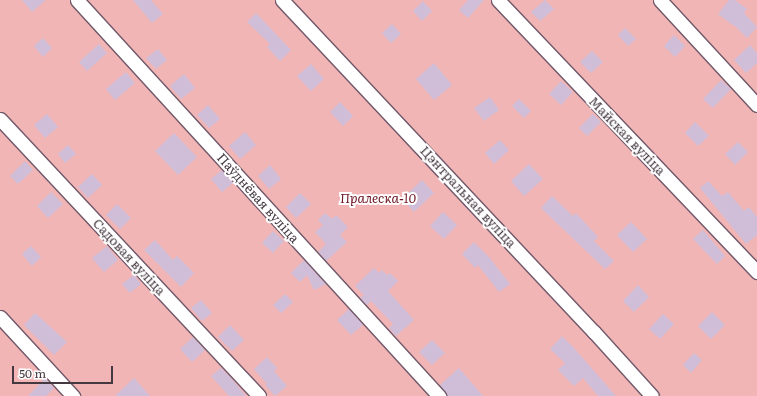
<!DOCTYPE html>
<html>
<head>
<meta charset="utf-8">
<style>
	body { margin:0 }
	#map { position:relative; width:757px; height:396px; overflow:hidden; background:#f9ddf1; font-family:Literata,serif }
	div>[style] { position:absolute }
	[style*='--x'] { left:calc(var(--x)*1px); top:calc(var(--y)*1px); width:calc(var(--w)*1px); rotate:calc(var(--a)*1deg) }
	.green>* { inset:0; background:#f1b5b6 }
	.building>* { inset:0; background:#d0bed8 }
	.roads { filter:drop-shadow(1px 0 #705869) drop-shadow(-1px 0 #705869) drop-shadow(0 1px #705869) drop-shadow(0 -1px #705869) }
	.minor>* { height:13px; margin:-6.5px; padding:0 6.5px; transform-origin:6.5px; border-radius:6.5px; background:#fff }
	span { translate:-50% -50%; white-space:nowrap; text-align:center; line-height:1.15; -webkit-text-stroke:4px #fff; paint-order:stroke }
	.street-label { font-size:13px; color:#443941 }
	.park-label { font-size:13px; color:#6f1523; font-style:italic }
	.scale { position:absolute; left:12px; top:366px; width:101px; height:18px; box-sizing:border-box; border:2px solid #443941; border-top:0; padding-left:5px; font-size:12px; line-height:14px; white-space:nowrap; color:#443941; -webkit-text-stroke:3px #fff; paint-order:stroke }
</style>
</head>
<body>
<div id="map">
	<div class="green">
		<i style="clip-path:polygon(0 0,757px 0,757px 396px,0 396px)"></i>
	</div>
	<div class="building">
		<i style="clip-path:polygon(22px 0,46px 0,32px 12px)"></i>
		<i style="clip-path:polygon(133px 0,151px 0,163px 14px,152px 23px)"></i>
		<i style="clip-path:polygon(468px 0,484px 0,468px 18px,459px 10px)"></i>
		<i style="clip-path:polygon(545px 0,554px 9px,540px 21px,531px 12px)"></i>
		<i style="clip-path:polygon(729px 0,735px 0,747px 9px,744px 13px,757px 27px,747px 38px,734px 25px,734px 26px,718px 14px)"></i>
		<i style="clip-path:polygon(423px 1px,432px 11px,422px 21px,413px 11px)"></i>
		<i style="clip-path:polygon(256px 13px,291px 50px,280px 61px,267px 47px,270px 44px,247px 22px)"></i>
		<i style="clip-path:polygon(392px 24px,401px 34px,391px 43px,382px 33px)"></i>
		<i style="clip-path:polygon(625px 28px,636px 39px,628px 46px,618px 35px)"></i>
		<i style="clip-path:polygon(674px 35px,685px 46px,675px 57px,664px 46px)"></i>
		<i style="clip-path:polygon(43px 38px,52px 48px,43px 57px,34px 46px)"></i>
		<i style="clip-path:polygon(99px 44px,107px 53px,87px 71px,79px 62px)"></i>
		<i style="clip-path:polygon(750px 45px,757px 53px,757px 63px,746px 73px,734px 60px)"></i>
		<i style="clip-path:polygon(158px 49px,167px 60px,156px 69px,146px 58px)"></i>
		<i style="clip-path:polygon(592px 51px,603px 62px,591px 73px,580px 62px)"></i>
		<i style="clip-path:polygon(434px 63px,452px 85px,434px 100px,416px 79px)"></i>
		<i style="clip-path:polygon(311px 64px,324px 79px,311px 91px,297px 76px)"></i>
		<i style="clip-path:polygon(126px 72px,135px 83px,115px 100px,106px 89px)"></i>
		<i style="clip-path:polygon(184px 74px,195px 88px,181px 99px,170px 86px)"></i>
		<i style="clip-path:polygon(721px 80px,731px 89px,713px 108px,703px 99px)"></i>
		<i style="clip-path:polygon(561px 81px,573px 92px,561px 105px,549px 94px)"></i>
		<i style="clip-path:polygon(490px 97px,499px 110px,484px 121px,474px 108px)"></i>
		<i style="clip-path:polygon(519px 99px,531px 111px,524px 118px,512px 106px)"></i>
		<i style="clip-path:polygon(340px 102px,353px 116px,343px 126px,330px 112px)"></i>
		<i style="clip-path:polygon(208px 105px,220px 119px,209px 128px,197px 115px)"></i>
		<i style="clip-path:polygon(47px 114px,58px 127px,45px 138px,34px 125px)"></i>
		<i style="clip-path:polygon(593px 114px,601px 122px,587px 136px,579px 128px)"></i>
		<i style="clip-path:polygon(695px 122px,709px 136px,698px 146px,685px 133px)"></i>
		<i style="clip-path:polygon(245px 132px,256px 145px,240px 159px,229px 146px)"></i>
		<i style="clip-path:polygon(174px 133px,197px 157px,178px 175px,155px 151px)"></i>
		<i style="clip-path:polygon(500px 140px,509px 150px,494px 164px,485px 153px)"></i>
		<i style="clip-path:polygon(738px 142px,748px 152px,735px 165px,725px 154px)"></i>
		<i style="clip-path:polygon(68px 145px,76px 154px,65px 163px,58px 154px)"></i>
		<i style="clip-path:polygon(25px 161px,33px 170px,18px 184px,10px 176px)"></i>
		<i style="clip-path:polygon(529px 164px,543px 179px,524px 196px,511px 181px)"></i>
		<i style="clip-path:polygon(270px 165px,281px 179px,269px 189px,258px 176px)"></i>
		<i style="clip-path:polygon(222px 170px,233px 183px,222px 192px,211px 179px)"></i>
		<i style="clip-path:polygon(92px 174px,102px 185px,88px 198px,78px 187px)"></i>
		<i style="clip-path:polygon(422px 180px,434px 193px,414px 212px,402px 199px)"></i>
		<i style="clip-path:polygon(708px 181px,722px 196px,728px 192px,744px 211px,749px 207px,757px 217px,757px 235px,746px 244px,700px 188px)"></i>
		<i style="clip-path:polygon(51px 192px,63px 204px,48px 218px,37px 206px)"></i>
		<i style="clip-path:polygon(300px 193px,311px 204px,296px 218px,286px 207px)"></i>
		<i style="clip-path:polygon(552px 196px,573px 216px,576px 213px,598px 237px,594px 241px,614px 261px,605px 269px,541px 208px)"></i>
		<i style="clip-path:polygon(117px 204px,131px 218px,120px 229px,106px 215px)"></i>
		<i style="clip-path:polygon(443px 212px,457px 225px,444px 239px,430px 226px)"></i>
		<i style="clip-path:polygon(325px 213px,332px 219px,336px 215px,348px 227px,340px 235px,347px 242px,326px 261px,318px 252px,326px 244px,315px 232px,323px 225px,318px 220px)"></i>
		<i style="clip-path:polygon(631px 222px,647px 239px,633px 252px,617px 235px)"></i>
		<i style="clip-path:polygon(703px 230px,725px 256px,717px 264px,693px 239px)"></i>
		<i style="clip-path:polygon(273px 231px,284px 241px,273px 253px,262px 243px)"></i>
		<i style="clip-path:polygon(155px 240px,173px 260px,177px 256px,194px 273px,181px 287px,144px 250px)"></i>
		<i style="clip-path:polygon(474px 242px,489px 257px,510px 284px,499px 292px,478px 265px,475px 268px,462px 254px)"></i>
		<i style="clip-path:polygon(31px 246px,41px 257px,32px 266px,22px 254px)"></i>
		<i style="clip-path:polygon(107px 246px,118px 260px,104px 272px,92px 258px)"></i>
		<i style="clip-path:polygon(304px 260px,326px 284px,314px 290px,307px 275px,300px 282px,291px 273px)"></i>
		<i style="clip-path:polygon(374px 268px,379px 273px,382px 270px,387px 275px,390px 273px,398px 281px,388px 291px,414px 320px,396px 336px,389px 328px,393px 324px,371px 301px,367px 305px,360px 298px,364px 295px,355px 286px)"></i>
		<i style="clip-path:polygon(134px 275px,141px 284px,130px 293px,122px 284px)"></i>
		<i style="clip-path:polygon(638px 285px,649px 297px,634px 312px,623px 301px)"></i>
		<i style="clip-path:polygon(285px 294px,293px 302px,281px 313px,273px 305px)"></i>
		<i style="clip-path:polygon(201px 300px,212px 313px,202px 321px,191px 308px)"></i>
		<i style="clip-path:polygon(349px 309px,363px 325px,351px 335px,337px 320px)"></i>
		<i style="clip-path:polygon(712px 312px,725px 325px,711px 339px,698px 326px)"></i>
		<i style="clip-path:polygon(35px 313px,67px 342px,54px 355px,24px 325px)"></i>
		<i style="clip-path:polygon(663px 314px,674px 324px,660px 339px,649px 329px)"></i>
		<i style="clip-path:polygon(230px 325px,244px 340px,232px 351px,218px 337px)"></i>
		<i style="clip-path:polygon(562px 336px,573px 347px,616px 396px,598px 396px,583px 378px,574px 386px,558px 370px,565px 363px,550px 349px)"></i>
		<i style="clip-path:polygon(193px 337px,205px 350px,192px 362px,180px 349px)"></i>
		<i style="clip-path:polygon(432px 340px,445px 353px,432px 365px,419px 352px)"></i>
		<i style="clip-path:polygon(694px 353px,702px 360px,691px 373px,683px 365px)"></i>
		<i style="clip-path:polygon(267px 357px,277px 368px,274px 371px,287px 386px,275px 396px,265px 385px,267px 384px,254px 369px)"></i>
		<i style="clip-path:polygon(221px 368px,231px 378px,246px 396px,229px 396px,211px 376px)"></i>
		<i style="clip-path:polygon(459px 368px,483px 396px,447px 396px,440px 385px)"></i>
		<i style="clip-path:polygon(45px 378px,54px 388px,46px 396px,28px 396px)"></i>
		<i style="clip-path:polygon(134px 378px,150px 396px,115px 396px)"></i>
	</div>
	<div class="roads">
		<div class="minor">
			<i style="--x:77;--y:0;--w:537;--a:47.57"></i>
			<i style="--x:282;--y:0;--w:456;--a:46.8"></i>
			<i style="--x:594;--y:332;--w:86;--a:47.8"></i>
			<i style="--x:498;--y:0;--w:376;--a:46.4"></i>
			<i style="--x:660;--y:0;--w:143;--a:47.3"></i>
			<i style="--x:0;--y:119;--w:379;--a:46.9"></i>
			<i style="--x:0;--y:317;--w:108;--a:47.3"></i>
		</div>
	</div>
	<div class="street-label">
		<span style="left:627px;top:136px;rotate:46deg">Майская вуліца</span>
		<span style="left:468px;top:197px;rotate:47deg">Цэнтральная вуліца</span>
		<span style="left:258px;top:198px;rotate:48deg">Паўднёвая вуліца</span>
		<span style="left:129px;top:257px;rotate:47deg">Садовая вуліца</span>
	</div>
	<div class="park-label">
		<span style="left:378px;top:198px">Пралеска-10</span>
	</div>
	<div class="scale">50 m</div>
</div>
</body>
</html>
